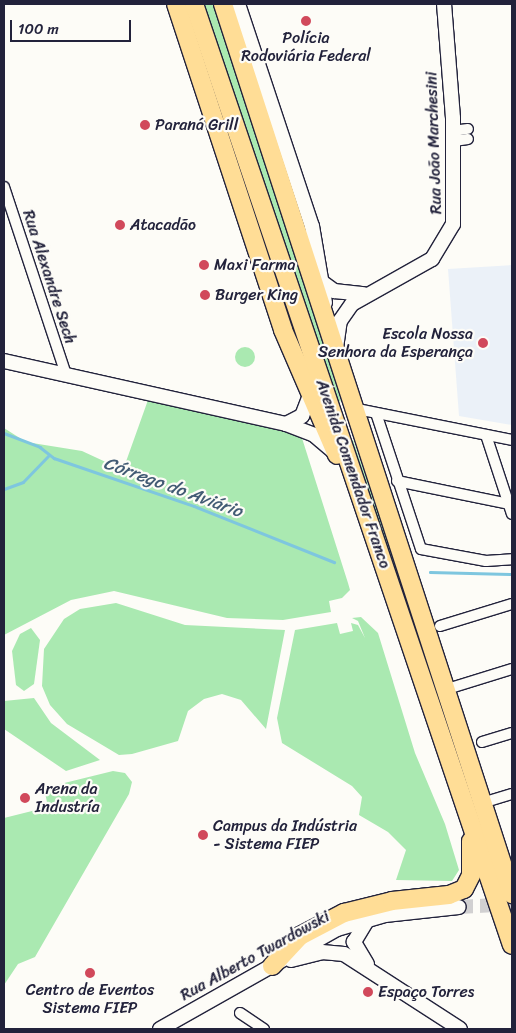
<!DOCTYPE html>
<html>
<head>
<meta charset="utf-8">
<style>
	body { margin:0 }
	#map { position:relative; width:516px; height:1033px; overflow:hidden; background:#fdfcf7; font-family:Sriracha,sans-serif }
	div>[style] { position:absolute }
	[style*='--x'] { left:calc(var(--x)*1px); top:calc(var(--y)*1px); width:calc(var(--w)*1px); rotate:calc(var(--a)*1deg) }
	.built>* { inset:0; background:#ebf1f8 }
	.green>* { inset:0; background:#aae9b1 }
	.round { border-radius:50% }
	.stream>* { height:2.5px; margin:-1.25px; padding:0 1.25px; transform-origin:1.25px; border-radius:1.25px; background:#7ec6df }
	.secondary-tunnel>* { height:14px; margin-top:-7px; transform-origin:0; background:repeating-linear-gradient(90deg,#d1d0d1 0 14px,transparent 0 21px) }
	.roads { filter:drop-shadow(1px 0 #22223b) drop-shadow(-1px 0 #22223b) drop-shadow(0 1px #22223b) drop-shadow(0 -1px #22223b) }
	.street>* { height:10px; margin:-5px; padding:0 5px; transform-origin:5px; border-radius:5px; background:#fdfcf7 }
	.secondary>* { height:14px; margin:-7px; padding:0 7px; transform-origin:7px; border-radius:7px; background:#fdfcf7 }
	.highway>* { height:18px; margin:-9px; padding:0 9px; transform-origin:9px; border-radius:9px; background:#ffdd96 }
	.dots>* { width:14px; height:14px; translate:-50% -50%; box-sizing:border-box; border:2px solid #fdfcf7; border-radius:50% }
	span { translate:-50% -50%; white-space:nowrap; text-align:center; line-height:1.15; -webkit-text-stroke:4.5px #fdfcf7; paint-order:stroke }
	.poi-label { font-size:16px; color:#22223b }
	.left { translate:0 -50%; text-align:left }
	.right { translate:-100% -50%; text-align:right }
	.street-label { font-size:16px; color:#22223b }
	.water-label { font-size:18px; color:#425b74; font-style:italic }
	.frame { position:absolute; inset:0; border:5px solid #22223b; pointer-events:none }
	.scale { position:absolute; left:10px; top:20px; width:121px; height:22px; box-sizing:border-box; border:2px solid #22223b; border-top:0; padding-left:6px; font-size:15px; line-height:18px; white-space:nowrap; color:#22223b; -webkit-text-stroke:4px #fdfcf7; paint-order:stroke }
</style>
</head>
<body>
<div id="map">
	<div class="built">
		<i style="clip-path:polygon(512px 265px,512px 425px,459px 416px,448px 269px)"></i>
	</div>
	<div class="green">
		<i style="clip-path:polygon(202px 4px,215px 4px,286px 218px,341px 401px,333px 404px)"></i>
		<i class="round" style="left:235px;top:347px;width:20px;height:20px"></i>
		<i style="clip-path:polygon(148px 400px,301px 435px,348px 583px,350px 590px,342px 598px,329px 601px,331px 612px,283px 620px,227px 618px,114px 591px,71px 600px,4px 635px,4px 428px,26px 442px,82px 451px,123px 470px)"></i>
		<i style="clip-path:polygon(353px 440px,384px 529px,417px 630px,412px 631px,346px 441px)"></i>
		<i style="clip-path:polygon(116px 603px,185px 625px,285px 630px,266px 729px,241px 700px,222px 694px,204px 699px,188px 711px,178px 741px,132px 754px,119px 755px,67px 724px,50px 705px,42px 686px,44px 649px,64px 619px,80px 609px)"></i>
		<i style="clip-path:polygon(361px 617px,378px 633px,415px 753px,445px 824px,459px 870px,452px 881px,396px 880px,406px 850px,388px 832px,359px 815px,362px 797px,352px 786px,282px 743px,277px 718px,295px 630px,337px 623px,340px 634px,353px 631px,351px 623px,358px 625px,365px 638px,358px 621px,352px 618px)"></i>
		<i style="clip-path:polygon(31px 628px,40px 640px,34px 684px,24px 691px,16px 685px,12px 651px,20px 634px)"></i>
		<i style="clip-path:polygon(34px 698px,51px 723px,100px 760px,66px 771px,4px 729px,4px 701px)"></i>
		<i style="clip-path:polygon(113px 771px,125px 773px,132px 782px,129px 794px,35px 957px,18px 964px,4px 985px,4px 818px,48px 807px,44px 788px)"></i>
	</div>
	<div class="stream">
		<i style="--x:4;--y:433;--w:39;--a:21"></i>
		<i style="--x:40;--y:447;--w:18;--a:38"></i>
		<i style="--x:54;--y:458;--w:148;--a:18.9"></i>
		<i style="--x:194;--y:506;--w:151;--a:21.8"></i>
		<i style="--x:4;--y:489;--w:20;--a:-20"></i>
		<i style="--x:23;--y:482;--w:36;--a:-46"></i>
		<i style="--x:430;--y:572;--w:82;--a:1.4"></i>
	</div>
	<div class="secondary-tunnel">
		<i style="--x:459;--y:907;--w:53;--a:-3.2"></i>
	</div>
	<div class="roads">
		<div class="street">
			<i style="--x:453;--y:131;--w:15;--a:-8"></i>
			<i style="--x:454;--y:141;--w:14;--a:-8"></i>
			<i style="--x:4;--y:187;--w:198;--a:71.7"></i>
			<i style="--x:352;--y:408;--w:163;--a:11.3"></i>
			<i style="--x:376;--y:413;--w:143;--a:71.7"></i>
			<i style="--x:421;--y:549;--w:66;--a:10.5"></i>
			<i style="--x:486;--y:561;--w:26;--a:-4"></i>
			<i style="--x:486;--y:435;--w:83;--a:71.8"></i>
			<i style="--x:397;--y:481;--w:114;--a:11.6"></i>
			<i style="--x:440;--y:626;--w:75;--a:-17"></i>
			<i style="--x:444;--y:690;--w:71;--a:-17.2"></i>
			<i style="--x:482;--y:742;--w:31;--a:-17"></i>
			<i style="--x:482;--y:803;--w:31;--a:-17"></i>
			<i style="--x:240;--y:1013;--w:29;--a:34"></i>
		</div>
		<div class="secondary">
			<i style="--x:238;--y:4;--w:234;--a:71.6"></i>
			<i style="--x:312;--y:226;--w:78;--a:80.4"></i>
			<i style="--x:319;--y:280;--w:19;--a:36"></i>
			<i style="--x:334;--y:291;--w:30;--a:6"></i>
			<i style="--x:336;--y:348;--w:27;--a:-82"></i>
			<i style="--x:340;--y:321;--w:21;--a:-55"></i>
			<i style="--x:352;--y:304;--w:92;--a:-29.4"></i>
			<i style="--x:432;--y:259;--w:41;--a:-59"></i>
			<i style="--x:453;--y:224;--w:106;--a:-90"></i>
			<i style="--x:453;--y:118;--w:114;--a:-94.5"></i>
			<i style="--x:4;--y:361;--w:289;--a:12.6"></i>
			<i style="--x:286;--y:424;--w:30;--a:21"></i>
			<i style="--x:314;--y:435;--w:25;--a:40"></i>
			<i style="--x:286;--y:424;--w:18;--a:-27"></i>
			<i style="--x:302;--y:416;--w:19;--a:-69"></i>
			<i style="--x:291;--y:960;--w:32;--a:-14"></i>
			<i style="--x:322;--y:952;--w:22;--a:5"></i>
			<i style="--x:344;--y:954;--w:138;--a:32.9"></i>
			<i style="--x:367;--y:964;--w:26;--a:-121"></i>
			<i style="--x:354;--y:942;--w:27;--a:-59"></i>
			<i style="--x:160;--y:1029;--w:203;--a:-29.5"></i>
			<i style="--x:337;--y:929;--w:50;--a:-16.3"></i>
			<i style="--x:385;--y:915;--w:74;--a:-6.2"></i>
		</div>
		<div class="highway">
			<i style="--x:176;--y:4;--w:343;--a:71.8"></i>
			<i style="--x:283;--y:330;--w:136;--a:66.6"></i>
			<i style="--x:194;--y:4;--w:993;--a:71.33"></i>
			<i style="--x:223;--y:4;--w:936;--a:72.01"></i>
			<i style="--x:272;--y:966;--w:41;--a:-47"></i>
			<i style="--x:300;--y:936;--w:50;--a:-27.6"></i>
			<i style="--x:344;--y:913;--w:49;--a:-14"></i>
			<i style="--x:392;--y:901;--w:57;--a:-6"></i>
			<i style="--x:449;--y:895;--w:16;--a:-22"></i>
			<i style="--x:464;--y:889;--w:16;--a:-63"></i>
			<i style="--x:471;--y:875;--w:34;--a:-90"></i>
		</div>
	</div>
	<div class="dots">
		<i style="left:306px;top:21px;background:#d1495b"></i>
		<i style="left:145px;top:125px;background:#d1495b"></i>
		<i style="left:120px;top:225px;background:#d1495b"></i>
		<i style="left:204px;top:265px;background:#d1495b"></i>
		<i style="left:205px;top:295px;background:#d1495b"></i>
		<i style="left:483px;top:343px;background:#d1495b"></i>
		<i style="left:25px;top:798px;background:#d1495b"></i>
		<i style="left:203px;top:835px;background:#d1495b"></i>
		<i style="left:90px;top:973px;background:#d1495b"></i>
		<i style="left:368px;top:992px;background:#d1495b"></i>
	</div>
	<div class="poi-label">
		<span style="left:306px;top:47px">Polícia<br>Rodoviária Federal</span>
		<span class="left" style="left:155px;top:125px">Paraná Grill</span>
		<span class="left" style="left:130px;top:225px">Atacadão</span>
		<span class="left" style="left:214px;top:265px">Maxi Farma</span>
		<span class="left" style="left:215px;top:295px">Burger King</span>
		<span class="right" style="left:473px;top:343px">Escola Nossa<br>Senhora da Esperança</span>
		<span class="left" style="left:35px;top:798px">Arena da<br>Industría</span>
		<span class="left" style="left:213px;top:835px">Campus da Indústria<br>- Sistema FIEP</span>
		<span style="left:90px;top:999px">Centro de Eventos<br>Sistema FIEP</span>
		<span class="left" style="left:378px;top:992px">Espaço Torres</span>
	</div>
	<div class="street-label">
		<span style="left:434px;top:143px;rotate:-92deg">Rua João Marchesini</span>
		<span style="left:49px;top:277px;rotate:72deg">Rua Alexandre Sech</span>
		<span style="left:353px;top:474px;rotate:71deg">Avenida Comendador Franco</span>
		<span style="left:255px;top:956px;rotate:-29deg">Rua Alberto Twardowski</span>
	</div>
	<div class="water-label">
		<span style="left:173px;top:487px;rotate:20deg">Córrego do Aviário</span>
	</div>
	<div class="frame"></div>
	<div class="scale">100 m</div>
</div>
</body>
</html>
